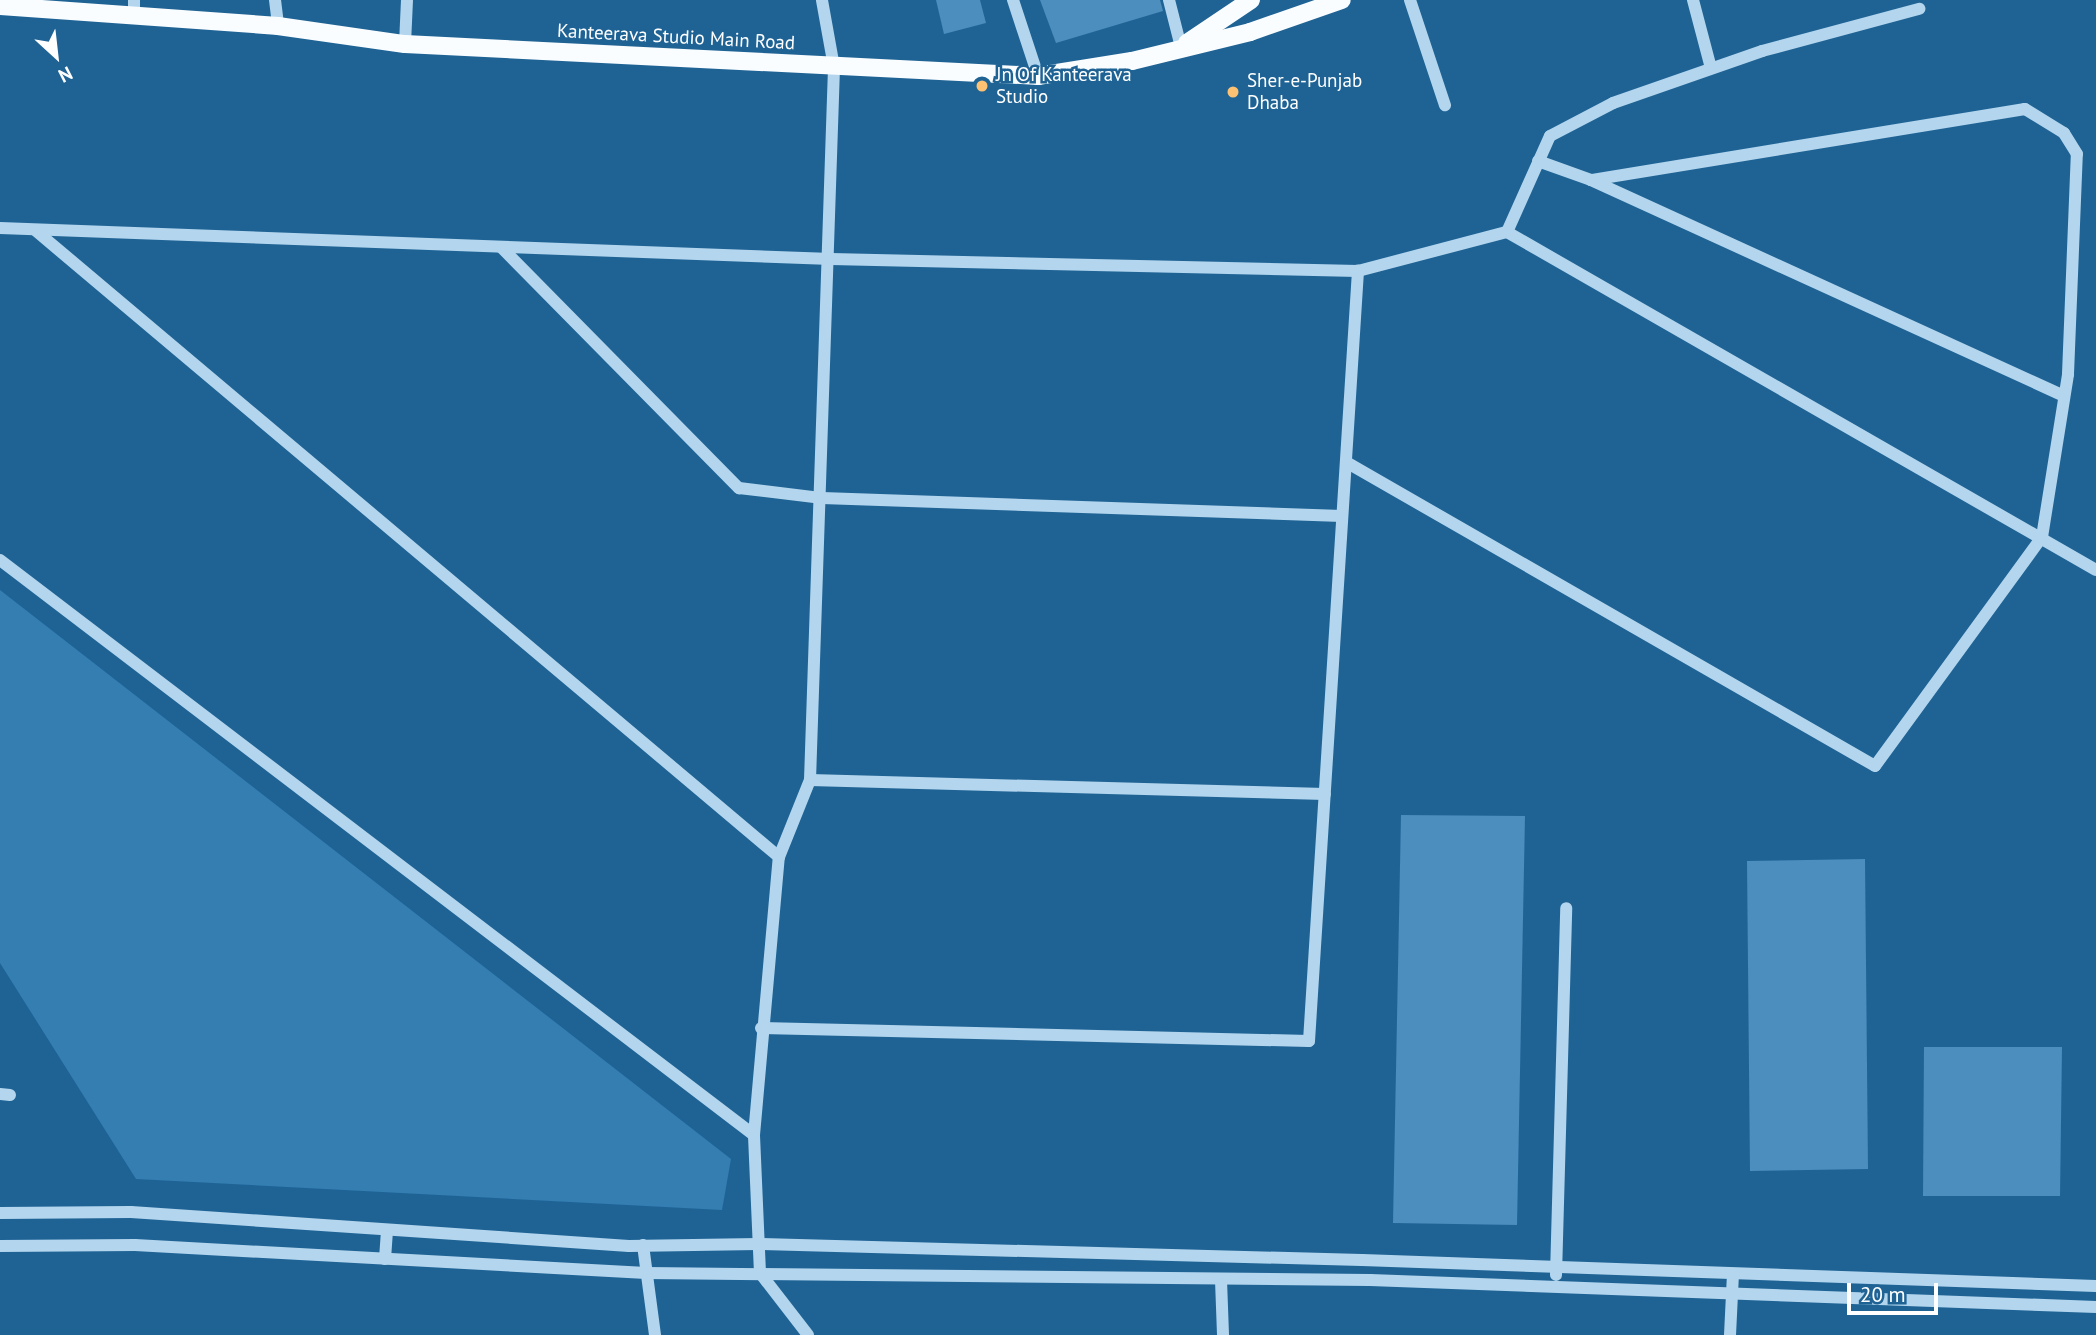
<!DOCTYPE html>
<html>
<head>
<meta charset="utf-8">
<style>
	body { margin:0 }
	#map { position:relative; width:2096px; height:1335px; overflow:hidden; background:#1f6395; font-family:"PT Sans",sans-serif }
	div>[style] { position:absolute }
	[style*='--x'] { left:calc(var(--x)*1px); top:calc(var(--y)*1px); width:calc(var(--w)*1px); rotate:calc(var(--a)*1deg) }
	.green>* { inset:0; background:#347eb2 }
	.building>* { inset:0; background:#4c8ebd }
	.minor>* { height:12px; margin:-6px; padding:0 6px; transform-origin:6px; border-radius:6px; background:#b3d6ee }
	.major>* { height:18px; margin:-9px; padding:0 9px; transform-origin:9px; border-radius:9px; background:#fafdff }
	.dots>* { width:19px; height:19px; translate:-50% -50%; box-sizing:border-box; border:4px solid #1f6395; border-radius:50% }
	span { translate:-50% -50%; white-space:nowrap; text-align:center; line-height:1.15; -webkit-text-stroke:5px #1f6395; paint-order:stroke }
	.street-label { font-size:19px; color:#fff }
	.poi-label { font-size:19px; color:#fff }
	.left { translate:0 -50%; text-align:left }
	.north { position:absolute; left:21px; top:21px; width:70px; height:70px; -webkit-text-stroke:5px #1f6395; paint-order:stroke; rotate:153deg; font-size:19px; font-weight:700; line-height:28px; text-align:center; color:#fff }
	.north::after { content:''; display:block; margin:auto; width:24px; height:32px; background:#fff; clip-path:polygon(50% 0,100% 100%,50% 72%,0 100%) }
	.scale { position:absolute; left:1847px; top:1283px; width:91px; height:32px; box-sizing:border-box; border:4px solid #fff; border-top:0; padding-left:9px; font-size:21px; line-height:24px; white-space:nowrap; color:#fff; -webkit-text-stroke:5px #1f6395; paint-order:stroke }
</style>
</head>
<body>
<div id="map">
	<div class="green">
		<i style="clip-path:polygon(0 590px,731px 1159px,722px 1210px,136px 1179px,0 963px)"></i>
	</div>
	<div class="building">
		<i style="clip-path:polygon(936px 0,980px 0,986px 23px,944px 34px)"></i>
		<i style="clip-path:polygon(1040px 0,1160px 0,1163px 11px,1056px 43px)"></i>
		<i style="clip-path:polygon(1401px 815px,1525px 816px,1517px 1225px,1393px 1223px)"></i>
		<i style="clip-path:polygon(1865px 859px,1868px 1169px,1750px 1171px,1747px 861px)"></i>
		<i style="clip-path:polygon(1924px 1047px,2062px 1047px,2060px 1196px,1923px 1196px)"></i>
	</div>
	<div class="minor">
		<i style="--x:134;--y:0;--w:14;--a:90"></i>
		<i style="--x:275;--y:0;--w:26;--a:83"></i>
		<i style="--x:1013;--y:0;--w:80;--a:71.8"></i>
		<i style="--x:1169;--y:0;--w:49;--a:75.7"></i>
		<i style="--x:1410;--y:0;--w:111;--a:71.6"></i>
		<i style="--x:1693;--y:0;--w:70;--a:75.2"></i>
		<i style="--x:405;--y:44;--w:44;--a:-87.4"></i>
		<i style="--x:1538;--y:161;--w:56;--a:19.7"></i>
		<i style="--x:0;--y:228;--w:832;--a:2.14"></i>
		<i style="--x:831;--y:259;--w:527;--a:1.3"></i>
		<i style="--x:1358;--y:271;--w:154;--a:-14.7"></i>
		<i style="--x:1507;--y:232;--w:679;--a:29.85"></i>
		<i style="--x:35;--y:230;--w:973;--a:40.12"></i>
		<i style="--x:1507;--y:232;--w:105;--a:-65.9"></i>
		<i style="--x:1550;--y:136;--w:71;--a:-27.6"></i>
		<i style="--x:1613;--y:103;--w:158;--a:-19.2"></i>
		<i style="--x:1762;--y:51;--w:163;--a:-15"></i>
		<i style="--x:501;--y:247;--w:339;--a:45.4"></i>
		<i style="--x:739;--y:488;--w:84;--a:6.9"></i>
		<i style="--x:822;--y:498;--w:520;--a:1.98"></i>
		<i style="--x:1346;--y:462;--w:610;--a:29.88"></i>
		<i style="--x:1875;--y:766;--w:283;--a:-53.9"></i>
		<i style="--x:2042;--y:537;--w:165;--a:-80.9"></i>
		<i style="--x:2068;--y:374;--w:220;--a:-87.7"></i>
		<i style="--x:2077;--y:154;--w:25;--a:-122"></i>
		<i style="--x:2064;--y:133;--w:46;--a:-148.4"></i>
		<i style="--x:2025;--y:109;--w:440;--a:170.7"></i>
		<i style="--x:1591;--y:180;--w:520;--a:24.54"></i>
		<i style="--x:0;--y:560;--w:948;--a:37.33"></i>
		<i style="--x:810;--y:780;--w:515;--a:1.56"></i>
		<i style="--x:761;--y:1028;--w:548;--a:1.36"></i>
		<i style="--x:1309;--y:1041;--w:772;--a:-86.36"></i>
		<i style="--x:0;--y:1094;--w:10;--a:6"></i>
		<i style="--x:0;--y:1213;--w:131;--a:-0.4"></i>
		<i style="--x:131;--y:1212;--w:499;--a:3.9"></i>
		<i style="--x:629;--y:1246;--w:129;--a:-0.9"></i>
		<i style="--x:758;--y:1244;--w:604;--a:1.52"></i>
		<i style="--x:1362;--y:1260;--w:734;--a:2.03"></i>
		<i style="--x:643;--y:1245;--w:91;--a:82.4"></i>
		<i style="--x:0;--y:1246;--w:135;--a:-0.4"></i>
		<i style="--x:135;--y:1245;--w:512;--a:3.14"></i>
		<i style="--x:646;--y:1273;--w:724;--a:0.55"></i>
		<i style="--x:1370;--y:1280;--w:727;--a:2.13"></i>
		<i style="--x:385;--y:1259;--w:28;--a:-86"></i>
		<i style="--x:1556;--y:1275;--w:367;--a:-88.4"></i>
		<i style="--x:1221;--y:1280;--w:55;--a:87.9"></i>
		<i style="--x:808;--y:1335;--w:78;--a:-127.7"></i>
		<i style="--x:760;--y:1273;--w:138;--a:-92.5"></i>
		<i style="--x:754;--y:1135;--w:279;--a:-84.9"></i>
		<i style="--x:779;--y:857;--w:83;--a:-68.1"></i>
		<i style="--x:810;--y:780;--w:713;--a:-88.07"></i>
		<i style="--x:834;--y:67;--w:68;--a:-100.2"></i>
		<i style="--x:1730;--y:1335;--w:61;--a:-87.2"></i>
	</div>
	<div class="major">
		<i style="--x:0;--y:6;--w:279;--a:4.1"></i>
		<i style="--x:278;--y:26;--w:128;--a:8.1"></i>
		<i style="--x:405;--y:44;--w:634;--a:2.89"></i>
		<i style="--x:1038;--y:76;--w:95;--a:-9.1"></i>
		<i style="--x:1132;--y:61;--w:122;--a:-13.8"></i>
		<i style="--x:1250;--y:32;--w:97;--a:-19.2"></i>
		<i style="--x:1187;--y:43;--w:77;--a:-33.9"></i>
	</div>
	<div class="dots">
		<i style="left:982px;top:86px;background:#fcc173"></i>
		<i style="left:1233px;top:92px;background:#fcc173"></i>
	</div>
	<div class="street-label">
		<span style="left:676px;top:37px;rotate:3deg">Kanteerava Studio Main Road</span>
	</div>
	<div class="poi-label">
		<span class="left" style="left:996px;top:86px">Jn Of Kanteerava<br>Studio</span>
		<span class="left" style="left:1247px;top:92px">Sher-e-Punjab<br>Dhaba</span>
	</div>
	<div class="north">N</div>
	<div class="scale">20 m</div>
</div>
</body>
</html>
